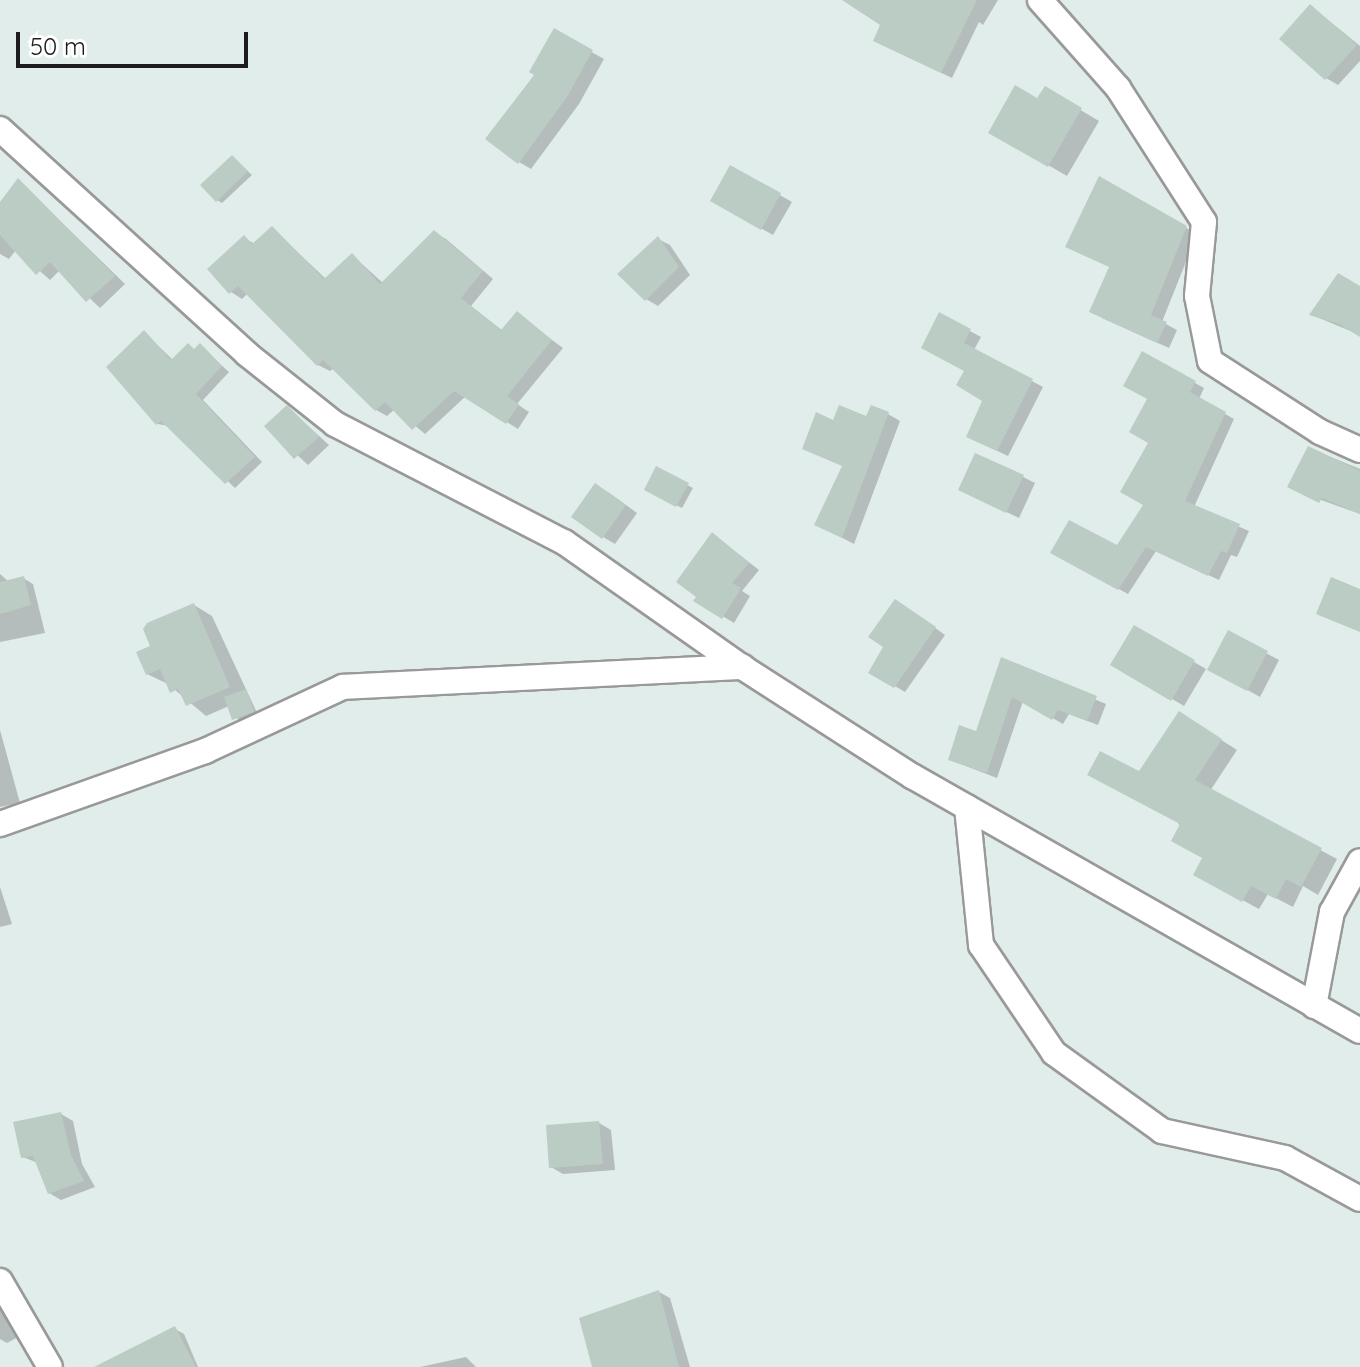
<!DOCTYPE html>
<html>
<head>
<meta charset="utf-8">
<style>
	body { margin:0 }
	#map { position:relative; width:1360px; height:1367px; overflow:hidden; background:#e1edea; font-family:Quicksand,sans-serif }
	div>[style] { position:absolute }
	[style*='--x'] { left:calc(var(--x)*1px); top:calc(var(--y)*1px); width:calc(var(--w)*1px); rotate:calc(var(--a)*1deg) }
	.shadow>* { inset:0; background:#0003 }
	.building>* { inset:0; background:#bbccc4 }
	.roads { filter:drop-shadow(2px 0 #999) drop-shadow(-2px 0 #999) drop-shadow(0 2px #999) drop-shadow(0 -2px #999) }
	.minor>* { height:24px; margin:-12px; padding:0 12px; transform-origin:12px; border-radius:12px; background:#fff }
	span { translate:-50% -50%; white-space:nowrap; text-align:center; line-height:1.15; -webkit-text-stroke:7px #fff; paint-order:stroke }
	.scale { position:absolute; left:16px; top:32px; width:232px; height:36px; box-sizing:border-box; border:4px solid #1c1c1c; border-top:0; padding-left:10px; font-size:24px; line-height:28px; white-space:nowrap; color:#1c1c1c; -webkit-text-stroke:6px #fff; paint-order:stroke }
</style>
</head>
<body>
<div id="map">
	<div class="shadow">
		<i style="clip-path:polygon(846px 0,998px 0,983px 25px,979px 22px,952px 78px,885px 46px,883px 24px)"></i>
		<i style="clip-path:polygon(1311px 6px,1360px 46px,1360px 61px,1338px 85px,1326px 78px)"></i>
		<i style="clip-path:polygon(554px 31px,604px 59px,579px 104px,531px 169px,519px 162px,536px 74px)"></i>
		<i style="clip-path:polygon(1045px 89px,1099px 121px,1067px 176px,991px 132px,1038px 101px)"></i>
		<i style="clip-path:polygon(232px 157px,252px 175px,222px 203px,217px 200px)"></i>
		<i style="clip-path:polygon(731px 167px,792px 202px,773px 235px,712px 201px)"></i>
		<i style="clip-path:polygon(1100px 179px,1197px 234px,1162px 322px,1177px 330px,1169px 348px,1102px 318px,1111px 267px)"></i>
		<i style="clip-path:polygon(19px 181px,125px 284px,100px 308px,60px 270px,50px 280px,16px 250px,9px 259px,0 254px,0 206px)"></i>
		<i style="clip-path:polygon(272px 228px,326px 279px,352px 255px,383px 283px,434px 233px,446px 239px,493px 279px,471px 306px,503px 331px,517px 314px,563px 348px,517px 404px,529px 412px,518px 429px,466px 396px,425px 434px,395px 409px,387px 416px,376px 410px,334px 368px,330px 371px,318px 365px,248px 293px,242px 299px,231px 292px,244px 238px,255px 244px)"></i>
		<i style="clip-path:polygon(658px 239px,670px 245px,690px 275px,658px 306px,646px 299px)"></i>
		<i style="clip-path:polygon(1360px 288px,1360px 335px,1312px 315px)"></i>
		<i style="clip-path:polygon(940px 315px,981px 337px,974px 350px,1043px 387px,1008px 456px,968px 437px,985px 400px)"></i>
		<i style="clip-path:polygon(145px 333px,173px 360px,188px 346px,196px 350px,200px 346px,229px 372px,203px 400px,262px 462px,235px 488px,169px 426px,158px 424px,109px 367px)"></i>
		<i style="clip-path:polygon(1143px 354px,1204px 388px,1199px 399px,1234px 419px,1194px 507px,1249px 531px,1237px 557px,1231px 555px,1219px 580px,1156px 551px,1128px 594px,1053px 553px,1117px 548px,1145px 504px,1151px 443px)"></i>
		<i style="clip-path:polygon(287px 407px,329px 445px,308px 465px,266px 426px)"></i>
		<i style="clip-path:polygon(888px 414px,900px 421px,854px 544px,829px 531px,844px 466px,804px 448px,834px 422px)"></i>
		<i style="clip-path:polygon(1309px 448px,1360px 469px,1360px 514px,1299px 492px)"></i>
		<i style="clip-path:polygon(657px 469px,693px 488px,682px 508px,647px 490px)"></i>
		<i style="clip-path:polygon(1023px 477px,1035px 483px,1019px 518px,973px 496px)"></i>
		<i style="clip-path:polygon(608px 492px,637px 513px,615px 544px,603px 537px)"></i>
		<i style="clip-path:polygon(713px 534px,759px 570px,742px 591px,750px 596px,734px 623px,696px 600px)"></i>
		<i style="clip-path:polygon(0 574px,9px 582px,23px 578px,33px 584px,45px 633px,0 642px)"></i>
		<i style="clip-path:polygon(194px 605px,212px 616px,258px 715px,239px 721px,229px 706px,206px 716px,168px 684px,147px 674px,153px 647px)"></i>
		<i style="clip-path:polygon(906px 607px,945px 635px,905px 692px,871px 672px)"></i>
		<i style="clip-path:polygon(1134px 627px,1206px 669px,1184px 706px,1113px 664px)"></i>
		<i style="clip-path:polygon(1229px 633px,1279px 660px,1260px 697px,1210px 669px)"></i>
		<i style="clip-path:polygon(1002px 660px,1106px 704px,1098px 725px,1069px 714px,1063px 724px,1023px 701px,997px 778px,950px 760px,977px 733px)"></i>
		<i style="clip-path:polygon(1195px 723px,1237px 750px,1210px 791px,1337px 859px,1318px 895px,1303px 886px,1293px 907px,1268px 894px,1259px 909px,1196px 875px,1205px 858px,1140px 774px)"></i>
		<i style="clip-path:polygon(0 730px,20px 803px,0 807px)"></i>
		<i style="clip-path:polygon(0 887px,12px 924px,0 927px)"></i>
		<i style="clip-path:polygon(61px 1114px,73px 1121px,82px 1164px,95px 1187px,61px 1200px,49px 1193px,38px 1163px,23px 1157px)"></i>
		<i style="clip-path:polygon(599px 1123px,611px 1130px,615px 1170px,563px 1174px,551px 1167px)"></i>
		<i style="clip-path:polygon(659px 1292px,670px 1298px,690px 1367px,594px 1367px)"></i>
		<i style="clip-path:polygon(0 1303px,20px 1336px,7px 1343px,0 1339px)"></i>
		<i style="clip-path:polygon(175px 1329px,184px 1334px,198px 1367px,138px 1367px)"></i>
		<i style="clip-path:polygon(466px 1357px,476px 1367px,420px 1367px)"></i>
	</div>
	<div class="building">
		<i style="clip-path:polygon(842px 0,977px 0,941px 73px,873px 41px,880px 25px)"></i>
		<i style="clip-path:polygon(1310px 4px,1357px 45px,1325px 80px,1279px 39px)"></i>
		<i style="clip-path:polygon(554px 28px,593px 50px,567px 97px,518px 164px,485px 139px,534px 75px,529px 72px)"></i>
		<i style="clip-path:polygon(1015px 85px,1037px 98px,1045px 86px,1082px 108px,1048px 167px,988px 133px)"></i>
		<i style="clip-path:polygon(232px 155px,248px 171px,216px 202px,200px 185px)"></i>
		<i style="clip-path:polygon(730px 165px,781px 193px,761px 230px,710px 201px)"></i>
		<i style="clip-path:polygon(1099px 176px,1187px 226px,1151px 315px,1167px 322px,1157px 343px,1089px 312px,1109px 267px,1065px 247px)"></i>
		<i style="clip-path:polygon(18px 178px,115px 276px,86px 302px,50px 262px,36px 275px,0 235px,0 202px)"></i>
		<i style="clip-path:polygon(272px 226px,324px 279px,352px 253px,380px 284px,434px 230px,483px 271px,461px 298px,501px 330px,517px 311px,552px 340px,507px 396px,519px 404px,506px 424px,454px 391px,412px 430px,385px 402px,375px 411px,323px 360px,317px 366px,238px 286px,229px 294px,207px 269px,244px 235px,252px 244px)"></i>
		<i style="clip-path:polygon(658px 236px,679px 267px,645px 301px,617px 274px)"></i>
		<i style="clip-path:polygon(1338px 273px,1360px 286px,1360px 337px,1339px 324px,1309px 315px)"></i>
		<i style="clip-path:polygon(939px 312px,971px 329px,964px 343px,1033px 379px,997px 451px,966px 437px,982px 401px,956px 385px,964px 371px,921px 348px)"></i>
		<i style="clip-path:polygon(144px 330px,171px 360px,188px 343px,194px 349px,200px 343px,222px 366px,196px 394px,255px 457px,225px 484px,161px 421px,156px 425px,106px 367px)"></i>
		<i style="clip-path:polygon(1142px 351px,1196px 381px,1190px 392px,1226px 412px,1185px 501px,1240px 524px,1227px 553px,1221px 551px,1208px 576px,1146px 547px,1118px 590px,1050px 553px,1069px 520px,1117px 545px,1143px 505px,1120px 492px,1148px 443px,1129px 432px,1147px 399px,1123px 386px)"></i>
		<i style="clip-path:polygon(287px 405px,319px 437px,294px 459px,264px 426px)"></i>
		<i style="clip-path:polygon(839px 405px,866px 416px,871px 405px,889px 412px,842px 538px,814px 525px,842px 466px,802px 449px,816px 412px,833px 420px)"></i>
		<i style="clip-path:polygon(1308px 446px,1360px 471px,1360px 514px,1322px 498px,1319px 503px,1287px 487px)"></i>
		<i style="clip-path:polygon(975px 453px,1024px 475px,1006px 513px,958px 490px)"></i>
		<i style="clip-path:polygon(656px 466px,689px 483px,676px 507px,644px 490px)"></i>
		<i style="clip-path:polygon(595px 483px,626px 505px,602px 539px,571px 517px)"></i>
		<i style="clip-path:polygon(712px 532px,749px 563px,732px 583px,741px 588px,722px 619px,693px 601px,696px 597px,676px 582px)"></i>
		<i style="clip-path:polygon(24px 576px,31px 605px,0 614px,0 582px)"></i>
		<i style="clip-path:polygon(1331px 577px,1360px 589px,1360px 632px,1316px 614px)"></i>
		<i style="clip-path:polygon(895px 599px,936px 627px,894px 688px,868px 673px,883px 647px,868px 637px)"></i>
		<i style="clip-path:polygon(194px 603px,230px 687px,186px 706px,178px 689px,170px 693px,160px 669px,146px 675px,136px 652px,150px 646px,143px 629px,147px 623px)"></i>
		<i style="clip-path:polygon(1134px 625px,1195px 660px,1171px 701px,1110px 665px)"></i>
		<i style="clip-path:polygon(1228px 630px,1268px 651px,1247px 691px,1207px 670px)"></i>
		<i style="clip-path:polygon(1001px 657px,1097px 696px,1087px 721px,1058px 710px,1052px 720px,1012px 697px,987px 773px,948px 760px,959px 725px,976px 731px)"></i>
		<i style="clip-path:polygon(246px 689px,254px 712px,232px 720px,224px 697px)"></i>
		<i style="clip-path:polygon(1179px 711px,1222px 739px,1195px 780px,1322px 848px,1301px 887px,1286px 879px,1276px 899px,1251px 886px,1242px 902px,1193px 875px,1202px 858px,1171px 841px,1180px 824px,1087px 775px,1100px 751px,1139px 771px)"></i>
		<i style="clip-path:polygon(61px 1112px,71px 1155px,84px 1181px,48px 1194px,33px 1156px,21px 1158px,13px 1122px)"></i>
		<i style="clip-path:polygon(599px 1121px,603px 1164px,549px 1168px,546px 1125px)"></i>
		<i style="clip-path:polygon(659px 1290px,679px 1367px,592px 1367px,579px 1318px)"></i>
		<i style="clip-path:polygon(175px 1326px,196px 1367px,94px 1367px)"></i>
	</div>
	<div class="roads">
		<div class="minor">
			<i style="--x:1040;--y:0;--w:118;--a:48.4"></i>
			<i style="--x:1118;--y:88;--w:159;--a:57.3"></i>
			<i style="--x:1204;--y:222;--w:74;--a:95.4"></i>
			<i style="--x:1197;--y:296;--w:66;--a:78.7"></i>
			<i style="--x:1210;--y:361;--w:131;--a:32.8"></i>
			<i style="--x:1320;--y:432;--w:44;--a:24.2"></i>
			<i style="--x:0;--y:129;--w:334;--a:42.3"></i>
			<i style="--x:247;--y:354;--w:112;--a:38.5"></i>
			<i style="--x:335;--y:424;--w:258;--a:27.3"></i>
			<i style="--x:564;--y:542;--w:218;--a:35.1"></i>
			<i style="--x:742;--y:667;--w:202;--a:32.7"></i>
			<i style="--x:912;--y:776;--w:515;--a:29.65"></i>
			<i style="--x:967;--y:807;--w:139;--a:84.2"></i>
			<i style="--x:981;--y:945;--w:130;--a:55.9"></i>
			<i style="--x:1054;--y:1053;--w:133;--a:35.8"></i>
			<i style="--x:1162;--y:1131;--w:126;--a:12.4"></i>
			<i style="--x:1285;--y:1158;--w:85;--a:28.7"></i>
			<i style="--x:0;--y:824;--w:218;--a:-19.6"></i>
			<i style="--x:205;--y:751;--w:152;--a:-24.9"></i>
			<i style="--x:343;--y:687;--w:400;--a:-2.9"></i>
			<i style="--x:1314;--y:1006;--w:96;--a:-79.2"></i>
			<i style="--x:1332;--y:912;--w:58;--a:-61.2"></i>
			<i style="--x:0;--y:1281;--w:99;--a:59.8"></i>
		</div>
	</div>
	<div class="scale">50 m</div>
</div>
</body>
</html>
